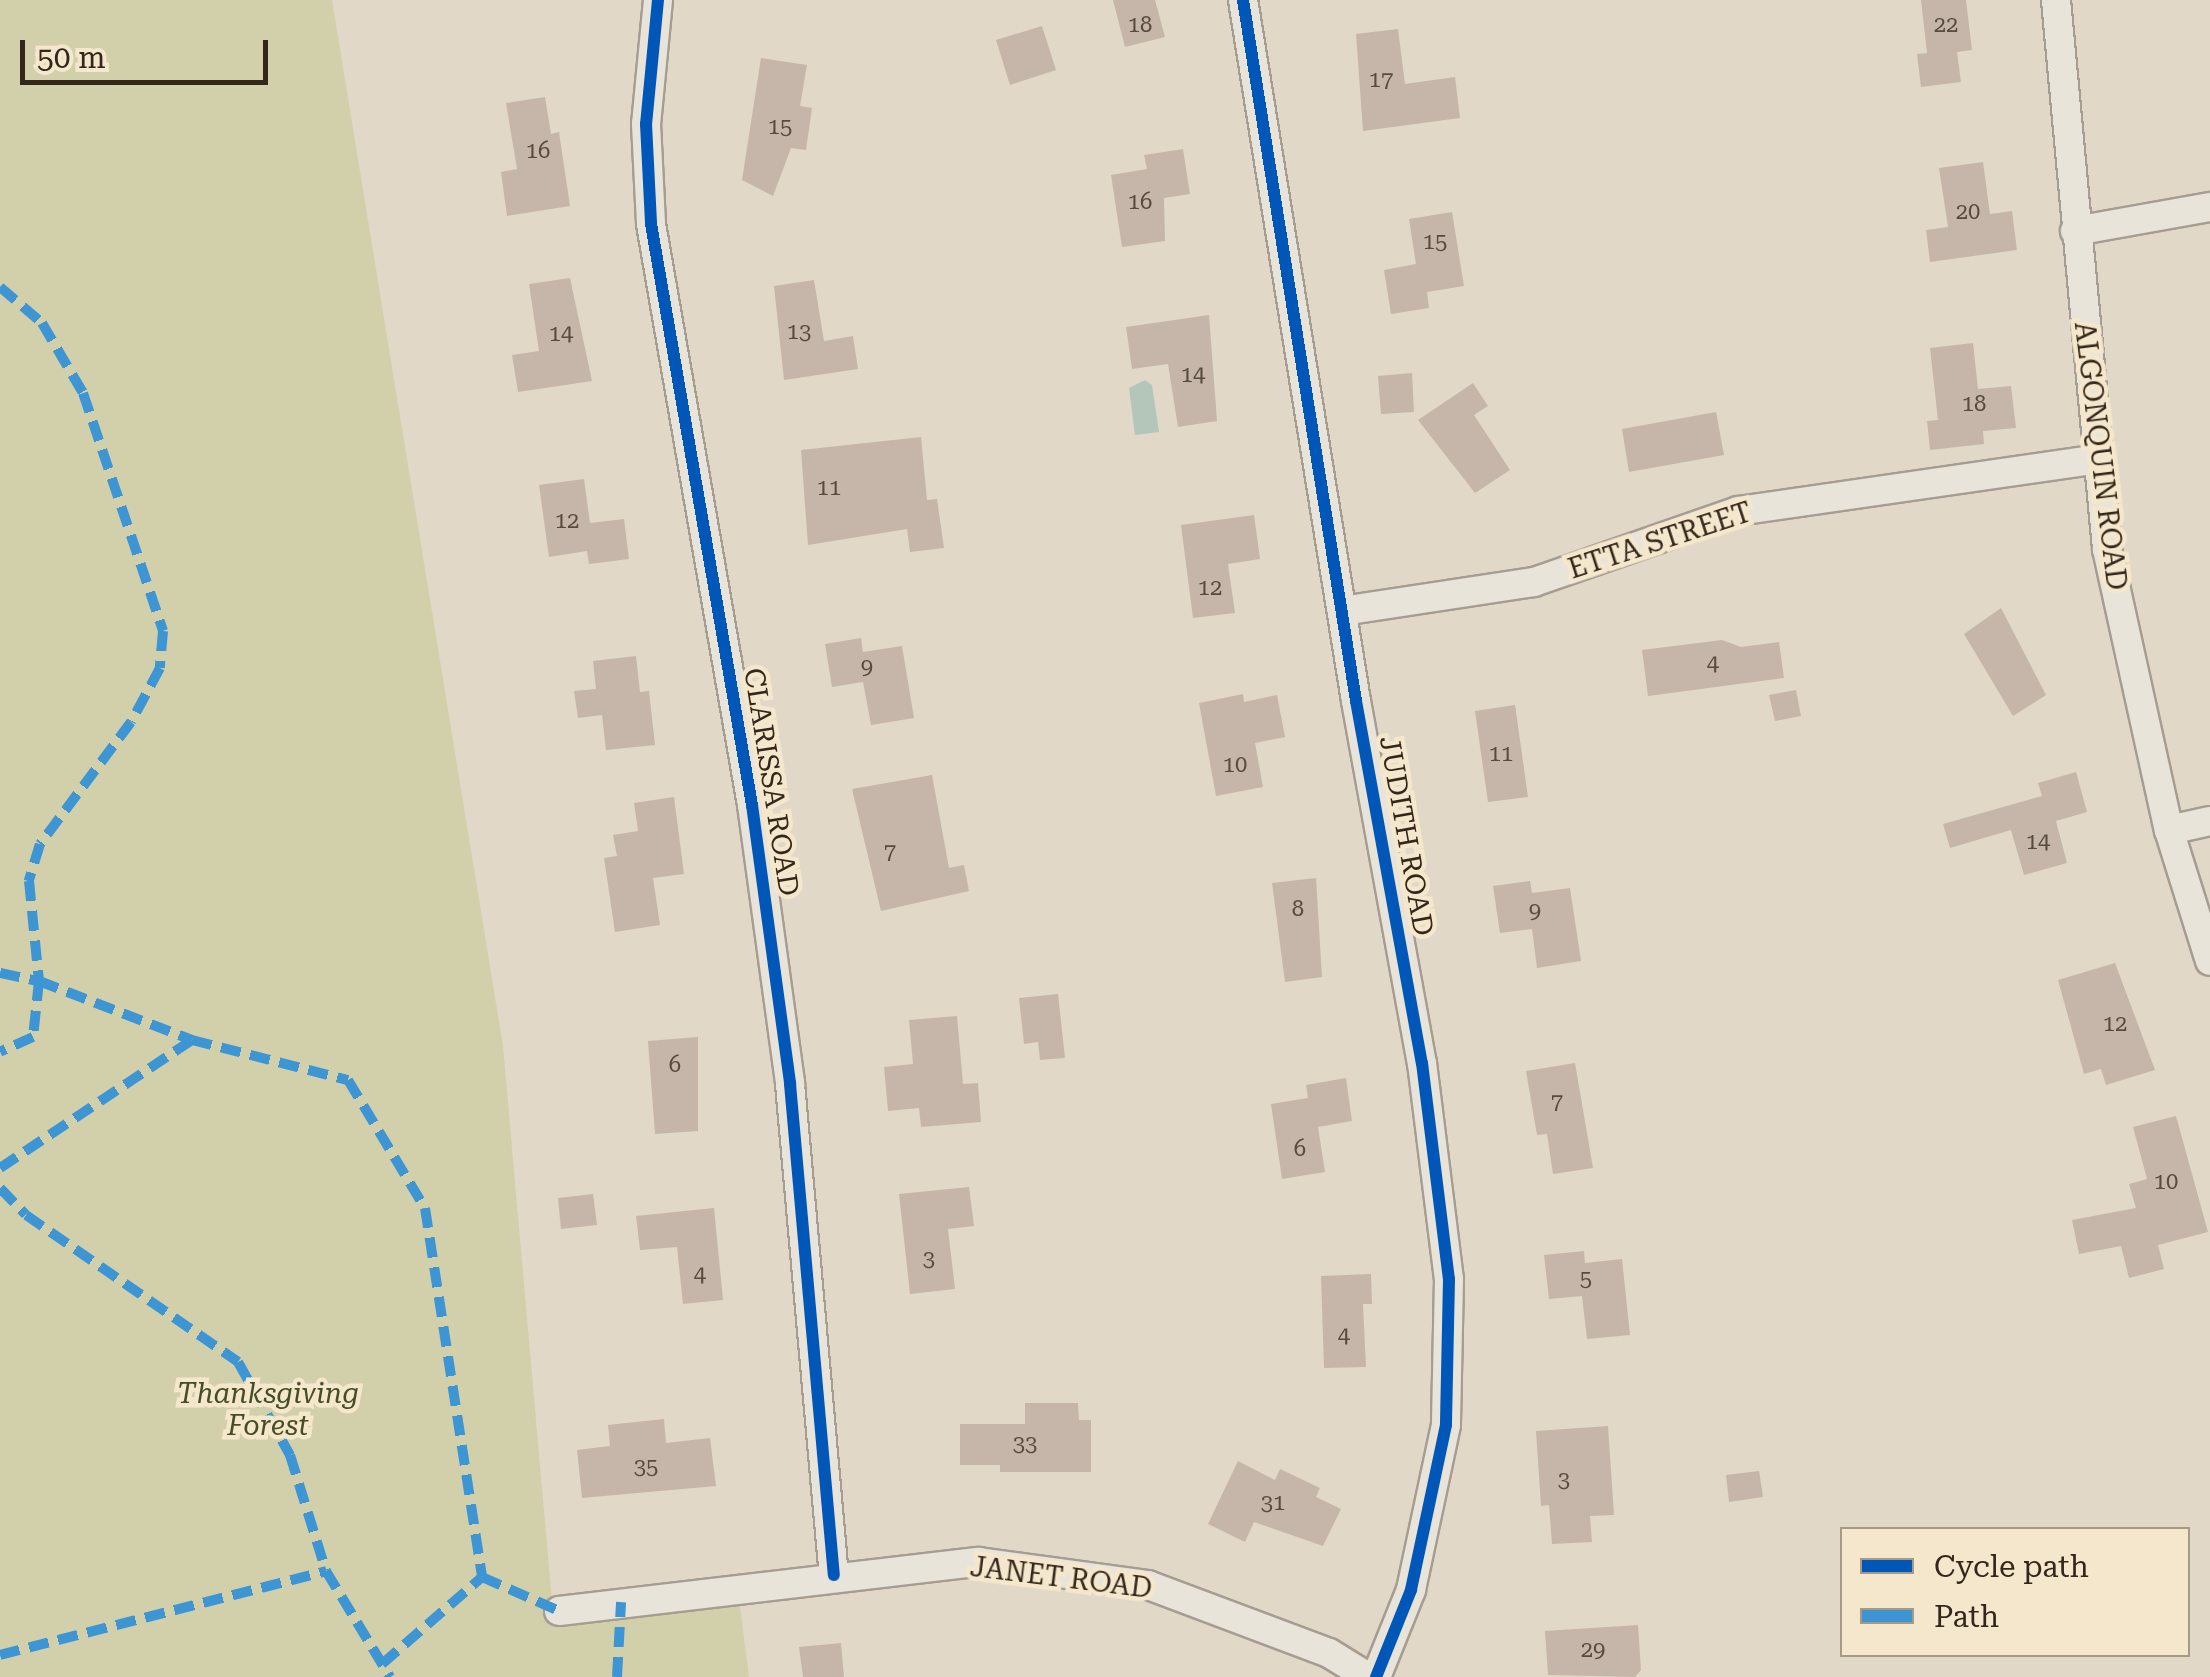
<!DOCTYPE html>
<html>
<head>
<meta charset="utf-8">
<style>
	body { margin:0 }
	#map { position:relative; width:2210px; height:1677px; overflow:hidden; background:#e2d8c8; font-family:"Roboto Serif",serif }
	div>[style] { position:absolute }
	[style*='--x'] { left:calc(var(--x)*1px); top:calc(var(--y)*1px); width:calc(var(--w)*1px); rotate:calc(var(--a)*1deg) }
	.green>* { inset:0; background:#d2d0aa }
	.water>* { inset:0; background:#b4c5ba }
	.building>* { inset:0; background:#c5b6a9 }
	.roads { filter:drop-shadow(2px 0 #a69d92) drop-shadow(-2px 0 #a69d92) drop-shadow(0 2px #a69d92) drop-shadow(0 -2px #a69d92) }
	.street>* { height:28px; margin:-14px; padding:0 14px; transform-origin:14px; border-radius:14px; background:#e9e4da }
	.quiet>* { height:10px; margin-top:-5px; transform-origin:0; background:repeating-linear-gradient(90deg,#3d95d4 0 20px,transparent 0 30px) }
	.cycleway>* { height:12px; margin:-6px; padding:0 6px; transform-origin:6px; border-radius:6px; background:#0057b8 }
	span { translate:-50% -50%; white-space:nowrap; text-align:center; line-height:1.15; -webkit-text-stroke:9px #f4e7cc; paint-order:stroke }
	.number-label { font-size:22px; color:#584a3e }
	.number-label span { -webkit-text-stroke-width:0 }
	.street-label { font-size:28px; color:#33261b }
	.park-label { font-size:28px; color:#454e23; font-style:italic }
	.legend { position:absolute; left:1840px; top:1527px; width:350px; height:130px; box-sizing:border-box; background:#f4e7cc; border:2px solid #a79a85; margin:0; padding:12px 18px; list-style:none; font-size:30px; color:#33261b }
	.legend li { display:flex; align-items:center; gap:20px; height:50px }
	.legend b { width:50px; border:2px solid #a79a85 }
	.scale { position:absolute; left:20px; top:40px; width:248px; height:45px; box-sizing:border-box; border:5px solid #33261b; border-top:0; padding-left:12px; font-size:30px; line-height:35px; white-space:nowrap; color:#33261b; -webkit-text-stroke:8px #f4e7cc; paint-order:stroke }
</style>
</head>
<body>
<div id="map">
	<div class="green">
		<i style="clip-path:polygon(0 0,332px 0,503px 1046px,554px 1624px,740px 1606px,749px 1677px,0 1677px)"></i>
	</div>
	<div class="water">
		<i style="clip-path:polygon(1145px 380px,1152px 385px,1159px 432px,1135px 435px,1129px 388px)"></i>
	</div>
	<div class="building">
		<i style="clip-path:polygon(1113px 0,1155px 0,1165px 37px,1125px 47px)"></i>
		<i style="clip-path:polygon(1921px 0,1966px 0,1972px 50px,1957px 52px,1961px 82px,1921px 87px,1917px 54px,1927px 53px)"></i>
		<i style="clip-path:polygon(1042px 26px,1056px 70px,1010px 85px,996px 40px)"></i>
		<i style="clip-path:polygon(1398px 29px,1405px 84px,1455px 77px,1460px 118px,1363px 131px,1356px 34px)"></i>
		<i style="clip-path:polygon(761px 58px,807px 65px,800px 106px,812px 108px,806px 150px,791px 148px,773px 196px,742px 180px)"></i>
		<i style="clip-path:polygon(545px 97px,551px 134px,559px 132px,570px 206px,507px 216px,501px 172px,517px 169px,506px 103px)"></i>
		<i style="clip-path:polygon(1183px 149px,1190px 194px,1164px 198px,1165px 241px,1122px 247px,1111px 175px,1147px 169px,1144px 155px)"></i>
		<i style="clip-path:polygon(1983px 162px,1990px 214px,2012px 211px,2017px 250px,1930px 262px,1926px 230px,1948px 227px,1939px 168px)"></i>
		<i style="clip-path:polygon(1452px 212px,1464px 286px,1427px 292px,1429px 308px,1391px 314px,1384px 270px,1416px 264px,1409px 219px)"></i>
		<i style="clip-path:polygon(570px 278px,592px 381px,518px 392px,512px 355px,539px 351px,529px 284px)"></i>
		<i style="clip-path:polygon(814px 280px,824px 341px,853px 336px,858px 369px,784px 380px,774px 286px)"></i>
		<i style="clip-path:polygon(1209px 315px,1217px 421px,1178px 427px,1168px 364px,1132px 369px,1126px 327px)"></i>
		<i style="clip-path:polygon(1973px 343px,1978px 389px,2011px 386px,2016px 428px,1983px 431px,1984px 444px,1930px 450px,1927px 421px,1938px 420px,1930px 348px)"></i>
		<i style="clip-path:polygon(1412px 373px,1414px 412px,1381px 414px,1378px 376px)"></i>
		<i style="clip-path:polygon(1473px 383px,1488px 406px,1474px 415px,1510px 470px,1475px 493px,1418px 420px)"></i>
		<i style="clip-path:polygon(1716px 412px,1724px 455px,1629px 472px,1622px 429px)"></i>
		<i style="clip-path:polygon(921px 437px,927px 500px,937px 499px,944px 548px,910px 552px,907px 529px,808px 545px,801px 450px)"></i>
		<i style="clip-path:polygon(584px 479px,590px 523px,624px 519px,629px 559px,589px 564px,587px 551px,549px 557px,539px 485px)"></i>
		<i style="clip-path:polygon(1254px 515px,1260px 559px,1228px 564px,1235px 613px,1193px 618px,1181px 525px)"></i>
		<i style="clip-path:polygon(2001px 608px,2046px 695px,2013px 716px,1964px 634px)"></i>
		<i style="clip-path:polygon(861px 638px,863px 652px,902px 646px,914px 718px,871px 725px,863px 682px,832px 687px,825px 644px)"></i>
		<i style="clip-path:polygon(1722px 640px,1741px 647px,1779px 642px,1784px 678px,1648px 696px,1642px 650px)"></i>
		<i style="clip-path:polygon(636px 656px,640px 692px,649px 691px,655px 745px,606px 750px,602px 715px,578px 718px,574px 691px,596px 689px,593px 661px)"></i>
		<i style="clip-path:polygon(1796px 690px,1801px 716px,1775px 721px,1769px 695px)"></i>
		<i style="clip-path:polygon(1243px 694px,1244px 702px,1277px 695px,1285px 737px,1255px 743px,1263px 787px,1216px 796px,1199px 703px)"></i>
		<i style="clip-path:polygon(1515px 705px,1528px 797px,1488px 802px,1475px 711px)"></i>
		<i style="clip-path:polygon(2076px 772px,2087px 812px,2056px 821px,2067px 863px,2024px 875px,2011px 830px,1950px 848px,1943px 824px,2042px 796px,2038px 783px)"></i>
		<i style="clip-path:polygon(932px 775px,949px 868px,964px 865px,969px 891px,881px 911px,852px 789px)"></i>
		<i style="clip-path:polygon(674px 797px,684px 874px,653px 878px,660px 925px,615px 932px,604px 858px,617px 856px,613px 835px,638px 831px,634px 803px)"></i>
		<i style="clip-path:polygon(1316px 878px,1322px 977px,1285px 982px,1272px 883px)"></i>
		<i style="clip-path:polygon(1530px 881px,1532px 893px,1570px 888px,1581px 961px,1537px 968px,1532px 929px,1500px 933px,1493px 886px)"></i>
		<i style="clip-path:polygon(2115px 963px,2155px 1070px,2106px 1085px,2101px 1069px,2084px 1074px,2058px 980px)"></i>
		<i style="clip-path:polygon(1058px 994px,1065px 1058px,1040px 1060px,1038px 1042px,1024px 1044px,1019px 998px)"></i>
		<i style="clip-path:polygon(957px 1016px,963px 1084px,978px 1083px,981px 1122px,921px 1127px,919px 1108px,888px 1111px,884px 1067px,913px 1064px,909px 1020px)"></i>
		<i style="clip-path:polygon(698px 1037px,698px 1131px,655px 1134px,648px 1041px)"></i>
		<i style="clip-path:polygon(1575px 1063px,1593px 1168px,1553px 1174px,1547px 1134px,1537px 1135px,1526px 1071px)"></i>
		<i style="clip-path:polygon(1346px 1078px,1352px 1121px,1318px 1127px,1325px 1172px,1282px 1179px,1271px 1104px,1308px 1098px,1306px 1085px)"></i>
		<i style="clip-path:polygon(2176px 1116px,2208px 1232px,2158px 1245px,2164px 1269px,2129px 1278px,2121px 1246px,2079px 1254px,2072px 1220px,2136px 1208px,2129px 1184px,2147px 1179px,2133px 1127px)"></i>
		<i style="clip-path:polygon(969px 1187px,974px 1226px,948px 1229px,955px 1289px,910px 1294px,899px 1194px)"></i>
		<i style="clip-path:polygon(593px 1194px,597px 1225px,561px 1229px,558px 1198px)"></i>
		<i style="clip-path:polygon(714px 1208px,723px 1300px,683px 1304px,677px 1247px,640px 1250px,636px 1216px)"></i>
		<i style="clip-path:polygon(1584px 1251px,1585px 1263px,1622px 1259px,1630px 1335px,1587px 1339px,1582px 1296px,1549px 1299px,1544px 1255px)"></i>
		<i style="clip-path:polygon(1371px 1274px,1372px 1304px,1363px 1304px,1366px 1367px,1324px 1368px,1321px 1276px)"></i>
		<i style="clip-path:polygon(1025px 1403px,1078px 1403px,1079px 1420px,1091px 1420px,1091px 1472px,1000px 1472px,1000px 1465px,960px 1465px,960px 1424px,1025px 1424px)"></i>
		<i style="clip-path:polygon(664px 1419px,666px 1443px,710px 1438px,716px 1486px,582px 1498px,577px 1450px,610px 1446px,608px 1425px)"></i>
		<i style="clip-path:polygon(1608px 1426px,1614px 1515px,1590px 1516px,1592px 1542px,1552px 1544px,1549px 1505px,1541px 1506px,1536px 1431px)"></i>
		<i style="clip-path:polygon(1238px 1461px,1275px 1480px,1280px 1469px,1320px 1488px,1316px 1497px,1341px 1509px,1323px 1546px,1254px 1522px,1245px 1542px,1208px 1524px)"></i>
		<i style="clip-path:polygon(1759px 1471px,1763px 1497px,1729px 1502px,1726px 1475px)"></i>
		<i style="clip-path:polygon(1638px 1625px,1641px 1670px,1635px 1677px,1548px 1675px,1545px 1631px)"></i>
		<i style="clip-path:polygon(841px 1643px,844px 1677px,803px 1677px,799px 1647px)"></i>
	</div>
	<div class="roads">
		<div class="street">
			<i style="--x:658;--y:0;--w:125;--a:95.5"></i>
			<i style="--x:646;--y:124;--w:100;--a:87.1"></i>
			<i style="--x:651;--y:224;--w:590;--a:80.14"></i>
			<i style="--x:752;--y:805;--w:282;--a:82.2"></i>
			<i style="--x:790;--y:1084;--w:493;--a:84.9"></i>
			<i style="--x:1243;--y:0;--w:710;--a:80.84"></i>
			<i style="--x:1356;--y:701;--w:368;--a:79.7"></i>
			<i style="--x:1422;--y:1063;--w:218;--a:82.9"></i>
			<i style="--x:1449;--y:1279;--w:146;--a:91.2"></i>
			<i style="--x:1446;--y:1425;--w:169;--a:102"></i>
			<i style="--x:1411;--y:1590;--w:94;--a:111.9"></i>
			<i style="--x:2056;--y:0;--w:551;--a:84.69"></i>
			<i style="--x:2107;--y:549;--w:288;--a:77.6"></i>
			<i style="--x:2169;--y:830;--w:137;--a:72.6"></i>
			<i style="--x:2075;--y:231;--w:137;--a:-10.1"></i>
			<i style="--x:1342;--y:611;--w:194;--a:-8.6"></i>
			<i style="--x:1534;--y:582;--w:216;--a:-19.2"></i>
			<i style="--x:1738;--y:511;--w:364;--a:-8.2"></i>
			<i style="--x:2169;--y:830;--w:42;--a:-12.4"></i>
			<i style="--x:559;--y:1611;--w:423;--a:-6.7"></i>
			<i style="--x:979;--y:1562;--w:171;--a:7.8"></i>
			<i style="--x:1148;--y:1585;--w:193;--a:20.6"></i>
			<i style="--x:1329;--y:1653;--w:46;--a:31.6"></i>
		</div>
	</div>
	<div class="quiet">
		<i style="--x:0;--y:287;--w:55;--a:40.6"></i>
		<i style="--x:42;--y:323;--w:81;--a:59.6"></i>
		<i style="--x:83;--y:393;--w:251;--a:71.4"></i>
		<i style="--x:163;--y:631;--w:37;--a:95"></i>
		<i style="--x:160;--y:668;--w:61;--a:118.2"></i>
		<i style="--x:131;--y:722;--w:152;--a:126.7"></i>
		<i style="--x:40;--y:844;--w:39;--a:107"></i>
		<i style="--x:29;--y:881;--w:100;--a:84.3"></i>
		<i style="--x:39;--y:981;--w:56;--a:96.1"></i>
		<i style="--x:33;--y:1037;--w:36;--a:156"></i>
		<i style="--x:0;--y:973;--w:40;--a:12"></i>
		<i style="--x:39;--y:981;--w:164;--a:21.1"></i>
		<i style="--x:192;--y:1040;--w:161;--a:14.4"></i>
		<i style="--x:348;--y:1080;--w:149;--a:59"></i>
		<i style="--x:425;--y:1208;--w:373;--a:81.2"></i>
		<i style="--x:482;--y:1577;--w:84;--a:23.8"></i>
		<i style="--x:0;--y:1168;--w:231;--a:-33.7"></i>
		<i style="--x:0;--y:1188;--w:37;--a:46"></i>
		<i style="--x:26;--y:1215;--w:258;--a:34.7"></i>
		<i style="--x:238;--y:1362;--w:107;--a:60.8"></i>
		<i style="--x:290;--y:1455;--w:121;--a:72.8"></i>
		<i style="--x:326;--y:1571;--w:124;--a:58.9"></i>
		<i style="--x:0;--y:1655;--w:337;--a:-14.4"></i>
		<i style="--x:382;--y:1664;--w:133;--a:-41"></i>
		<i style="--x:617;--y:1677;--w:75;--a:-86.9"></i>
	</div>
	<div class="cycleway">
		<i style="--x:658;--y:0;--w:125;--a:95.5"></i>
		<i style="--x:646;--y:124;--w:100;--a:87.1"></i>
		<i style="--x:651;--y:224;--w:590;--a:80.14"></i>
		<i style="--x:752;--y:805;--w:282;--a:82.2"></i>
		<i style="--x:790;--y:1084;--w:493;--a:84.9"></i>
		<i style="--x:1243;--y:0;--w:710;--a:80.84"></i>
		<i style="--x:1356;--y:701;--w:368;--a:79.7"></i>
		<i style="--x:1422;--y:1063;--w:218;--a:82.9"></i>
		<i style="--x:1449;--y:1279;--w:146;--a:91.2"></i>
		<i style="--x:1446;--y:1425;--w:169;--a:102"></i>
		<i style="--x:1411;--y:1590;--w:94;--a:111.9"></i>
	</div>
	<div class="number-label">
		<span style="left:1140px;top:25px">18</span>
		<span style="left:1946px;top:25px">22</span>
		<span style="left:1381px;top:80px">17</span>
		<span style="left:780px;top:127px">15</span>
		<span style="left:538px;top:151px">16</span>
		<span style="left:1140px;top:202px">16</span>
		<span style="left:1968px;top:212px">20</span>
		<span style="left:1435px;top:242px">15</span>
		<span style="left:799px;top:332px">13</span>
		<span style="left:561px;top:334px">14</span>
		<span style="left:1193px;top:375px">14</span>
		<span style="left:1974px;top:404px">18</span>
		<span style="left:829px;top:488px">11</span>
		<span style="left:567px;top:521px">12</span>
		<span style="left:1210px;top:588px">12</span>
		<span style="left:1713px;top:664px">4</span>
		<span style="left:867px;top:667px">9</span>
		<span style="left:1501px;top:754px">11</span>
		<span style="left:1235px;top:765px">10</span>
		<span style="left:2038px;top:842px">14</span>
		<span style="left:890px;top:852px">7</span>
		<span style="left:1298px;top:909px">8</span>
		<span style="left:1535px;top:911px">9</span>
		<span style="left:2115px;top:1024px">12</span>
		<span style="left:675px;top:1065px">6</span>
		<span style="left:1557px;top:1102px">7</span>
		<span style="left:1300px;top:1149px">6</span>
		<span style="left:2166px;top:1182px">10</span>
		<span style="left:929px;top:1259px">3</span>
		<span style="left:700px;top:1275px">4</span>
		<span style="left:1586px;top:1279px">5</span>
		<span style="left:1344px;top:1336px">4</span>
		<span style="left:1025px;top:1444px">33</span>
		<span style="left:646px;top:1467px">35</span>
		<span style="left:1564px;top:1480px">3</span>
		<span style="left:1273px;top:1503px">31</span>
		<span style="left:1593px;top:1650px">29</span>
	</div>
	<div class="street-label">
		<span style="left:2100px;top:456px;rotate:83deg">ALGONQUIN ROAD</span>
		<span style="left:1660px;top:541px;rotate:-18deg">ETTA STREET</span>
		<span style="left:771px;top:782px;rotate:81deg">CLARISSA ROAD</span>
		<span style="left:1406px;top:836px;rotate:80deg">JUDITH ROAD</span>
		<span style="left:1061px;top:1578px;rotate:7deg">JANET ROAD</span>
	</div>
	<div class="park-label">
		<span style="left:268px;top:1410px">Thanksgiving<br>Forest</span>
	</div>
	<ul class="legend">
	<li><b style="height:12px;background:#0057b8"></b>Cycle path</li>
	<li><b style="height:12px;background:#3d95d4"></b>Path</li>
	</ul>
	<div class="scale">50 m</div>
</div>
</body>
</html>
